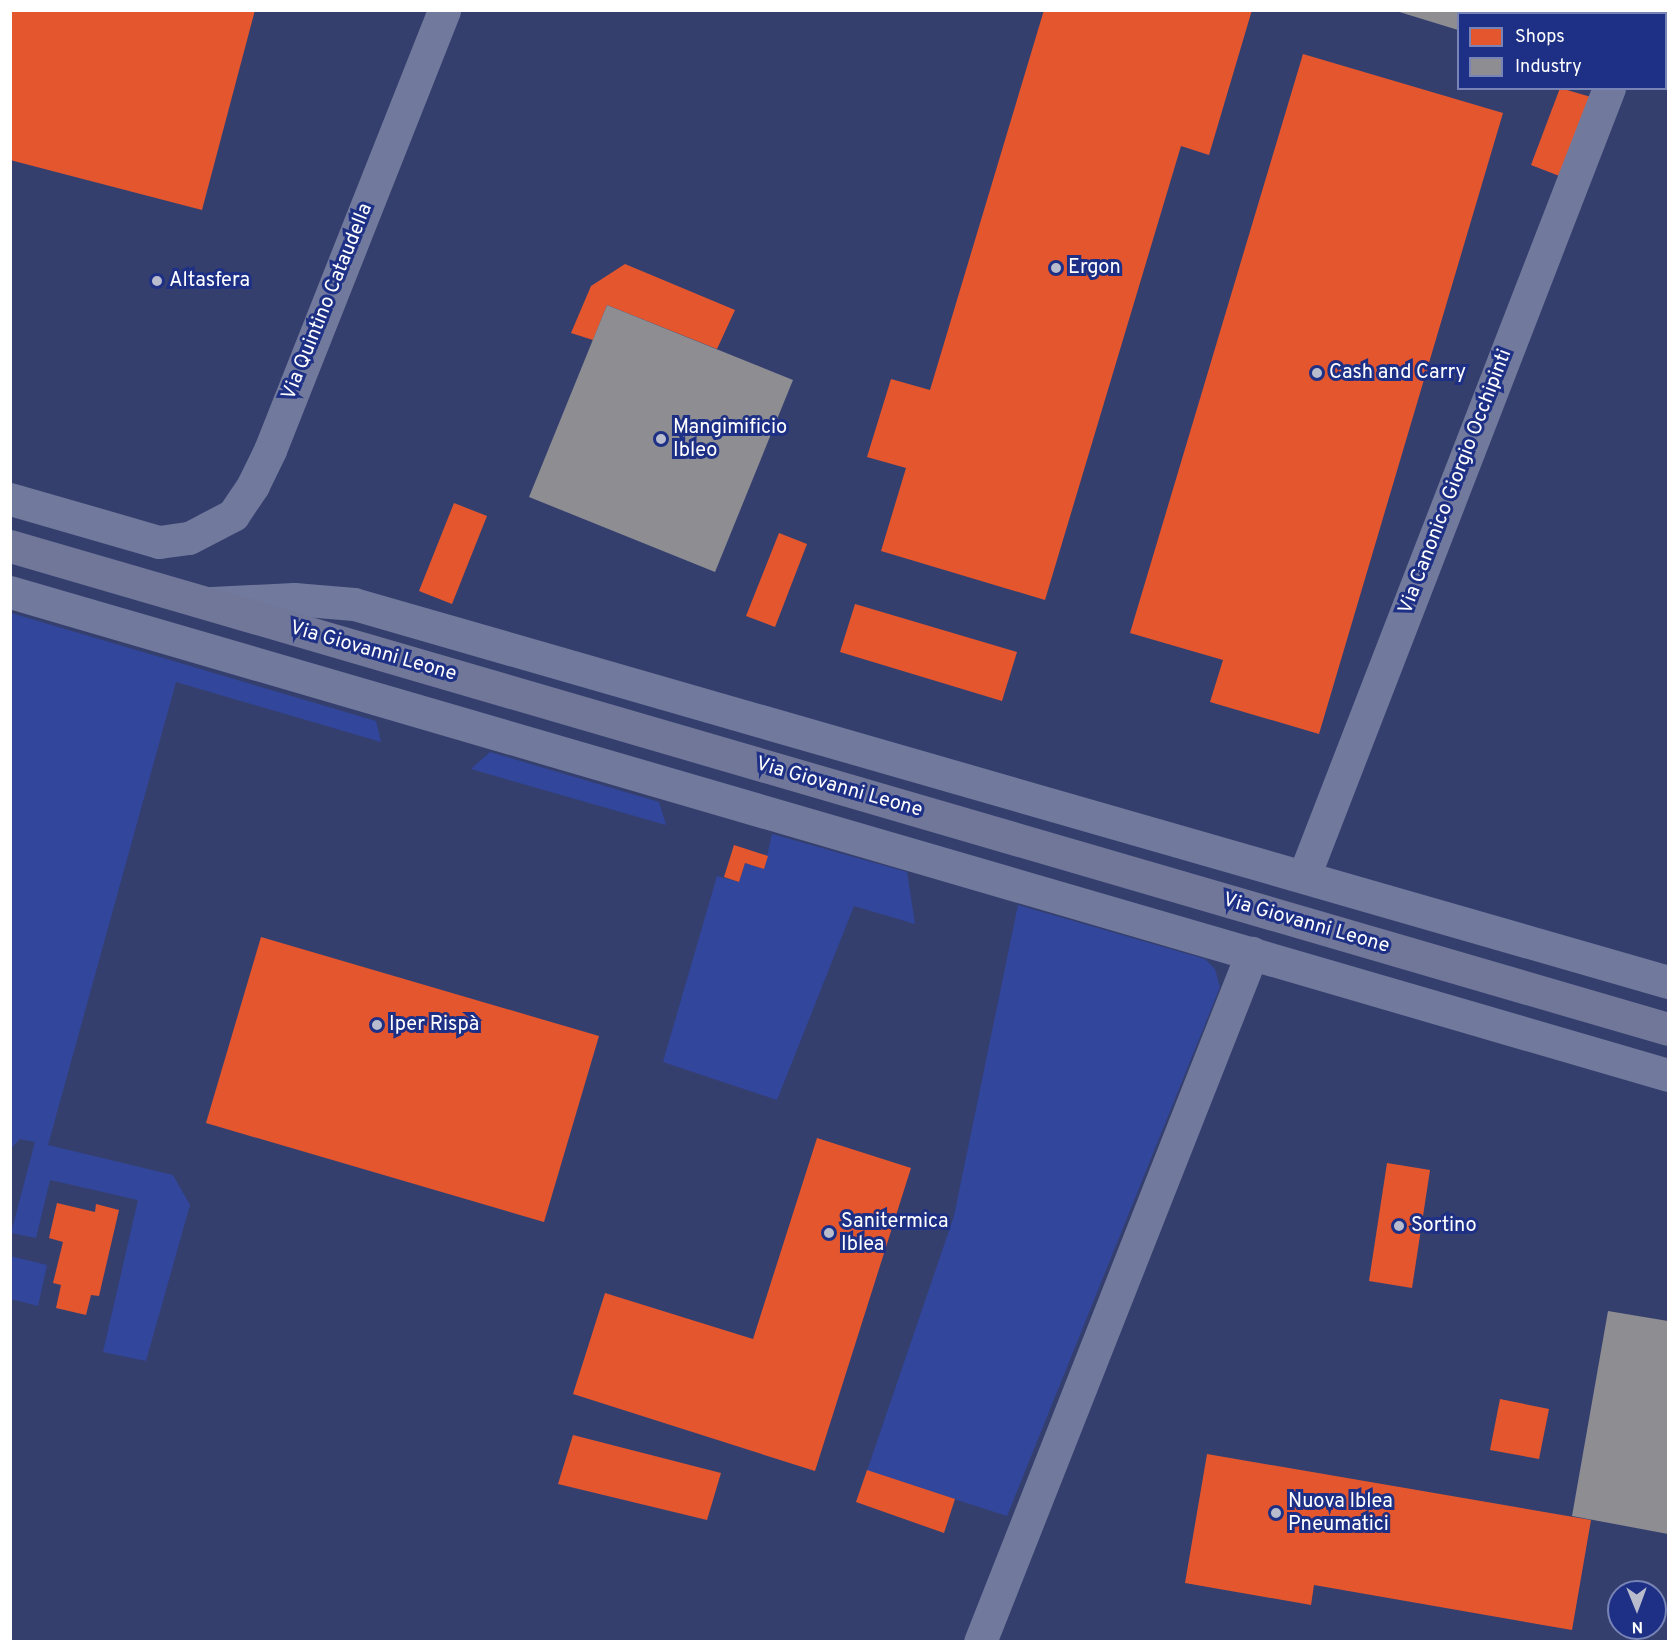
<!DOCTYPE html>
<html>
<head>
<meta charset="utf-8">
<style>
	body { margin:0 }
	#map { position:relative; width:1679px; height:1652px; overflow:hidden; background:#353f6e; font-family:Overpass,sans-serif }
	div>[style] { position:absolute }
	[style*='--x'] { left:calc(var(--x)*1px); top:calc(var(--y)*1px); width:calc(var(--w)*1px); rotate:calc(var(--a)*1deg) }
	.green>* { inset:0; background:#32469c }
	.shops>* { inset:0; background:#e4572e }
	.industry>* { inset:0; background:#8d8d92 }
	.street>* { height:33px; margin:-16.5px; padding:0 16.5px; transform-origin:16.5px; border-radius:16.5px; background:#71799c }
	.primary>* { height:33px; margin:-16.5px; padding:0 16.5px; transform-origin:16.5px; border-radius:16.5px; background:#707799 }
	.dots>* { width:16px; height:16px; translate:-50% -50%; box-sizing:border-box; border:3px solid #1e3085; border-radius:50% }
	span { translate:-50% -50%; white-space:nowrap; text-align:center; line-height:1.15; -webkit-text-stroke:6px #1e3085; paint-order:stroke }
	.poi-label { font-size:20px; color:#fff }
	.left { translate:0 -50%; text-align:left }
	.street-label { font-size:20px; color:#fff }
	.frame { position:absolute; inset:0; border:12px solid #fff; pointer-events:none }
	.legend { position:absolute; left:1457px; top:12px; width:210px; height:78px; box-sizing:border-box; background:#1e3085; border:2px solid #7883b6; margin:0; padding:8px 10px; list-style:none; font-size:18px; color:#fff }
	.legend li { display:flex; align-items:center; gap:12px; height:30px }
	.legend b { width:30px; border:2px solid #7883b6 }
	.north { position:absolute; left:1607px; top:1580px; width:60px; height:60px; box-sizing:border-box; background:#1e3085; border:2px solid #7883b6; border-radius:50%; rotate:179deg; font-size:16px; font-weight:700; line-height:24px; text-align:center; color:#fff }
	.north::after { content:''; display:block; margin:auto; width:21px; height:27px; background:#b8bccc; clip-path:polygon(50% 0,100% 100%,50% 72%,0 100%) }
</style>
</head>
<body>
<div id="map">
	<div class="green">
		<i style="clip-path:polygon(11px 613px,376px 721px,381px 742px,176px 682px,48px 1145px,173px 1175px,190px 1205px,146px 1361px,103px 1352px,138px 1200px,50px 1180px,36px 1238px,11px 1233px,35px 1142px,20px 1139px,11px 1148px)"></i>
		<i style="clip-path:polygon(490px 752px,659px 802px,666px 825px,471px 769px)"></i>
		<i style="clip-path:polygon(772px 834px,907px 872px,915px 924px,854px 906px,777px 1100px,663px 1062px,717px 876px,739px 882px,745px 863px,764px 869px)"></i>
		<i style="clip-path:polygon(1018px 905px,1205px 959px,1215px 969px,1220px 987px,1007px 1516px,867px 1471px,954px 1216px)"></i>
		<i style="clip-path:polygon(10px 1256px,47px 1265px,38px 1306px,11px 1299px)"></i>
	</div>
	<div class="shops">
		<i style="clip-path:polygon(10px 10px,255px 10px,202px 210px,10px 160px)"></i>
		<i style="clip-path:polygon(1044px 10px,1252px 10px,1209px 155px,1181px 146px,1045px 600px,881px 551px,906px 468px,867px 457px,891px 379px,930px 390px)"></i>
		<i style="clip-path:polygon(1303px 54px,1503px 113px,1319px 734px,1210px 702px,1223px 660px,1130px 633px)"></i>
		<i style="clip-path:polygon(1560px 88px,1591px 97px,1562px 177px,1531px 165px)"></i>
		<i style="clip-path:polygon(625px 264px,735px 310px,717px 349px,607px 305px,593px 340px,571px 333px,591px 286px)"></i>
		<i style="clip-path:polygon(454px 503px,487px 516px,452px 604px,419px 591px)"></i>
		<i style="clip-path:polygon(779px 533px,807px 544px,775px 627px,746px 616px)"></i>
		<i style="clip-path:polygon(855px 604px,1017px 652px,1002px 701px,840px 652px)"></i>
		<i style="clip-path:polygon(734px 845px,768px 856px,764px 869px,745px 863px,739px 882px,724px 877px)"></i>
		<i style="clip-path:polygon(261px 937px,599px 1036px,544px 1222px,206px 1123px)"></i>
		<i style="clip-path:polygon(817px 1138px,911px 1168px,815px 1471px,573px 1394px,605px 1293px,753px 1339px)"></i>
		<i style="clip-path:polygon(1387px 1163px,1430px 1170px,1412px 1288px,1369px 1281px)"></i>
		<i style="clip-path:polygon(57px 1203px,95px 1212px,96px 1204px,119px 1210px,99px 1296px,91px 1295px,86px 1315px,56px 1308px,61px 1285px,53px 1283px,63px 1242px,49px 1238px)"></i>
		<i style="clip-path:polygon(1500px 1399px,1549px 1409px,1539px 1459px,1490px 1450px)"></i>
		<i style="clip-path:polygon(573px 1435px,721px 1473px,707px 1520px,558px 1484px)"></i>
		<i style="clip-path:polygon(1207px 1454px,1591px 1520px,1572px 1630px,1314px 1585px,1311px 1605px,1185px 1583px)"></i>
		<i style="clip-path:polygon(867px 1470px,955px 1499px,944px 1533px,856px 1502px)"></i>
	</div>
	<div class="industry">
		<i style="clip-path:polygon(1393px 10px,1569px 10px,1458px 14px,1458px 30px)"></i>
		<i style="clip-path:polygon(607px 305px,793px 380px,715px 572px,529px 497px)"></i>
		<i style="clip-path:polygon(1608px 1311px,1668px 1321px,1668px 1534px,1572px 1516px)"></i>
	</div>
	<div class="street">
		<i style="--x:1638;--y:14;--w:4;--a:-76"></i>
		<i style="--x:10;--y:499;--w:155;--a:16.1"></i>
		<i style="--x:159;--y:542;--w:30;--a:-8"></i>
		<i style="--x:189;--y:538;--w:50;--a:-27.6"></i>
		<i style="--x:233;--y:515;--w:36;--a:-56"></i>
		<i style="--x:253;--y:485;--w:39;--a:-64"></i>
		<i style="--x:270;--y:450;--w:473;--a:-68.4"></i>
		<i style="--x:10;--y:592;--w:1727;--a:16.24"></i>
		<i style="--x:212;--y:603;--w:82;--a:-2.8"></i>
		<i style="--x:294;--y:599;--w:60;--a:4.8"></i>
		<i style="--x:354;--y:604;--w:1367;--a:16.05"></i>
		<i style="--x:1304;--y:876;--w:845;--a:-68.84"></i>
		<i style="--x:980;--y:1642;--w:741;--a:-68.46"></i>
	</div>
	<div class="primary">
		<i style="--x:10;--y:546;--w:1727;--a:16.24"></i>
	</div>
	<div class="dots">
		<i style="left:1056px;top:268px;background:#b8bccc"></i>
		<i style="left:157px;top:281px;background:#b8bccc"></i>
		<i style="left:1317px;top:373px;background:#b8bccc"></i>
		<i style="left:661px;top:439px;background:#b8bccc"></i>
		<i style="left:377px;top:1025px;background:#b8bccc"></i>
		<i style="left:1399px;top:1226px;background:#b8bccc"></i>
		<i style="left:829px;top:1233px;background:#b8bccc"></i>
		<i style="left:1276px;top:1513px;background:#b8bccc"></i>
	</div>
	<div class="poi-label">
		<span class="left" style="left:1068px;top:268px">Ergon</span>
		<span class="left" style="left:169px;top:281px">Altasfera</span>
		<span class="left" style="left:1329px;top:373px">Cash and Carry</span>
		<span class="left" style="left:673px;top:440px">Mangimificio<br>Ibleo</span>
		<span class="left" style="left:389px;top:1025px">Iper Rispà</span>
		<span class="left" style="left:841px;top:1234px">Sanitermica<br>Iblea</span>
		<span class="left" style="left:1411px;top:1226px">Sortino</span>
		<span class="left" style="left:1288px;top:1514px">Nuova Iblea<br>Pneumatici</span>
	</div>
	<div class="street-label">
		<span style="left:328px;top:302px;rotate:-68deg">Via Quintino Cataudella</span>
		<span style="left:1456px;top:482px;rotate:-69deg">Via Canonico Giorgio Occhipinti</span>
		<span style="left:373px;top:652px;rotate:16deg">Via Giovanni Leone</span>
		<span style="left:839px;top:788px;rotate:16deg">Via Giovanni Leone</span>
		<span style="left:1306px;top:924px;rotate:16deg">Via Giovanni Leone</span>
	</div>
	<div class="frame"></div>
	<ul class="legend">
	<li><b style="height:16px;background:#e4572e"></b>Shops</li>
	<li><b style="height:16px;background:#8d8d92"></b>Industry</li>
	</ul>
	<div class="north">N</div>
</div>
</body>
</html>
